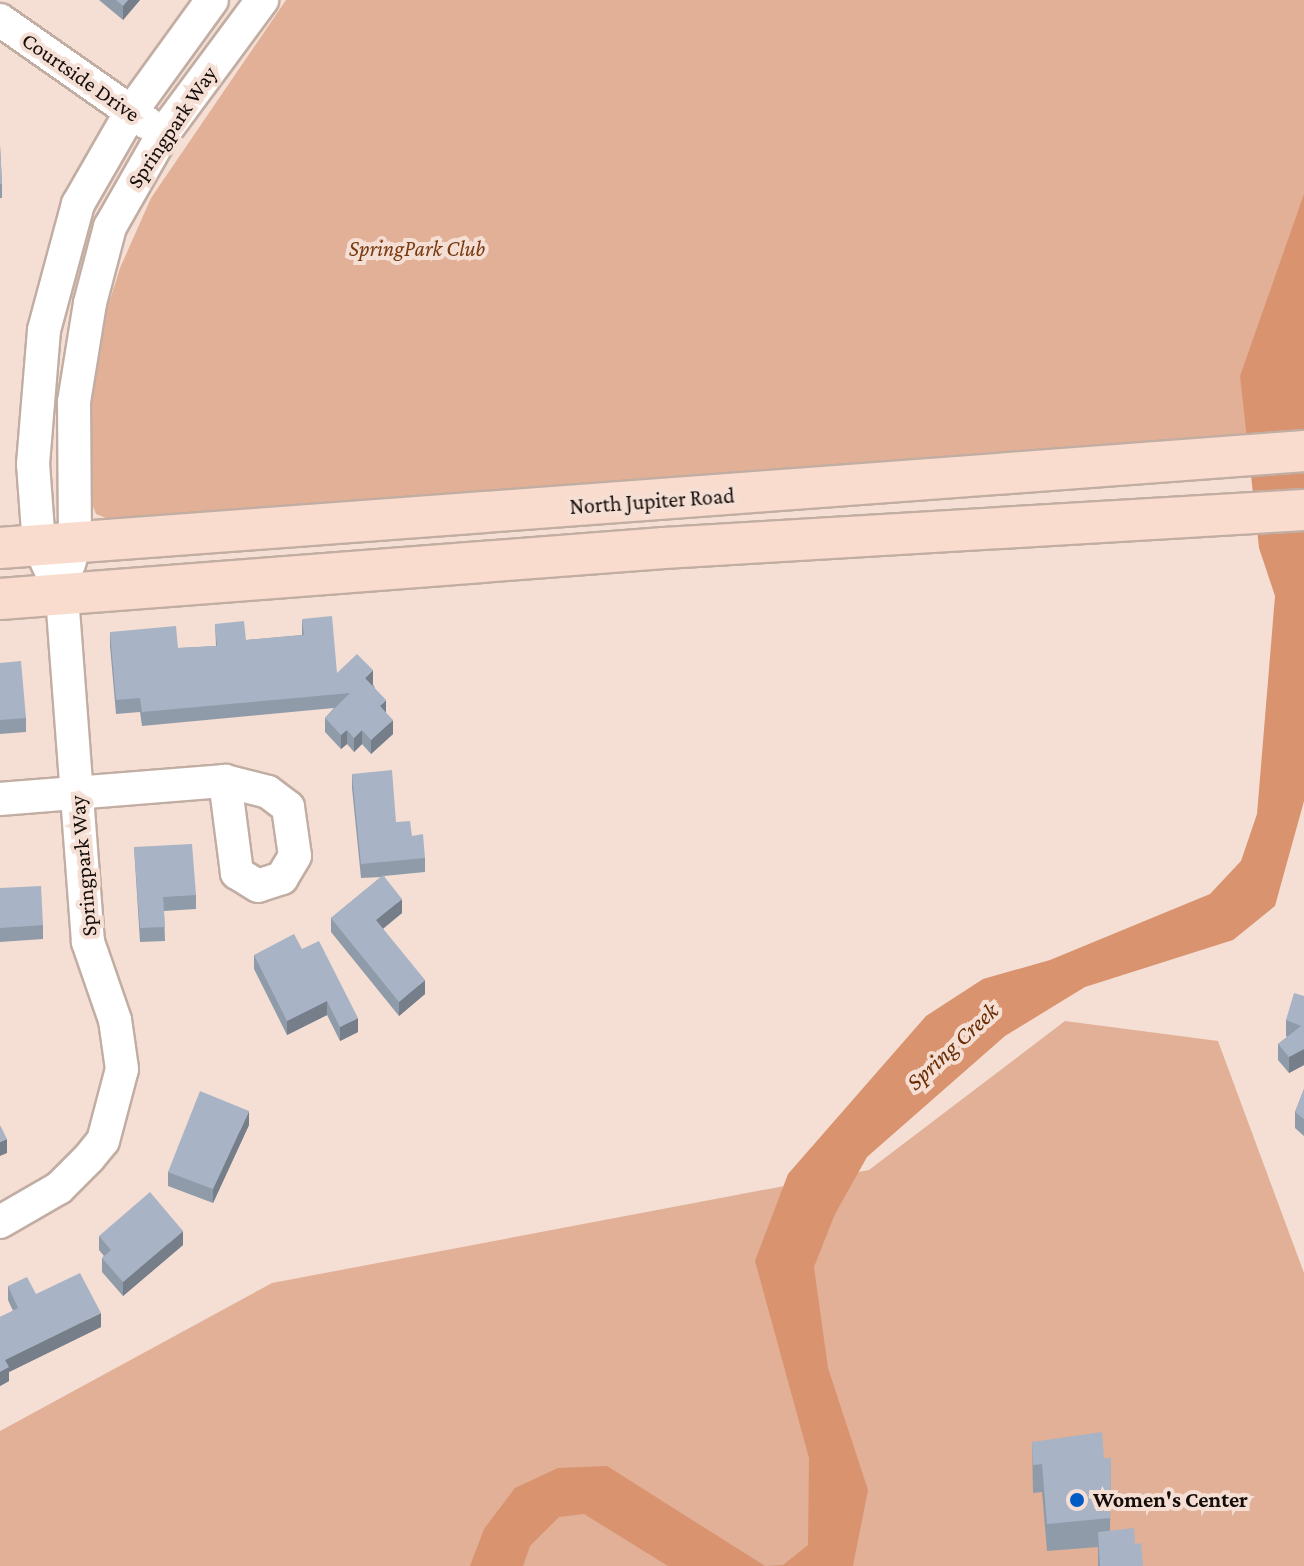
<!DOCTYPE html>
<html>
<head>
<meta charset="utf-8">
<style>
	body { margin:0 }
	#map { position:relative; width:1304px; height:1566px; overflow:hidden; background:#f5dfd4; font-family:"Crimson Pro",serif }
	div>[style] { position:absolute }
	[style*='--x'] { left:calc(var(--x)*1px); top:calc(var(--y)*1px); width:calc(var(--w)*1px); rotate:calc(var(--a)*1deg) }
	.green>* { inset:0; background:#e1b097 }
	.water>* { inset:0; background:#d9946f }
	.roads { filter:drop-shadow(2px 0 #c2ada3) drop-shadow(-2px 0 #c2ada3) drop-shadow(0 2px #c2ada3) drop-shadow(0 -2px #c2ada3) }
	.minor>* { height:32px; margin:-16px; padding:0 16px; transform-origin:16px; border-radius:16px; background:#fff }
	.major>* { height:40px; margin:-20px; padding:0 20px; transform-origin:20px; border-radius:20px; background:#f9dccd }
	.wall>* { inset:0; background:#909ba9 }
	.shaded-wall>* { inset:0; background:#767e8a }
	.building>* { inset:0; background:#a8b4c5 }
	.dots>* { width:22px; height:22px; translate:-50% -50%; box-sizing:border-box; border:4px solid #f5dfd4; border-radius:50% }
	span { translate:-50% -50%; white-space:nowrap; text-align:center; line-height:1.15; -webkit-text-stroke:8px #f5dfd4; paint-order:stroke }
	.street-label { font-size:22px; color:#140d0a }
	.park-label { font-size:22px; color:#793a11; font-style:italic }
	.poi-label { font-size:22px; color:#140d0a; font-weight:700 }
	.left { translate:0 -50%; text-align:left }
	.water-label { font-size:24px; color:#692b00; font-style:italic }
</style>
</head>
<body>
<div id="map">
	<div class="green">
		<i style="clip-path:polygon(286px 0,1304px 0,1304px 430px,113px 521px,96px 514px,88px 494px,87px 417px,98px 338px,120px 268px,151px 198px)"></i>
		<i style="clip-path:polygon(1065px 1021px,1218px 1041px,1304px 1273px,1304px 1566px,0 1566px,0 1431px,272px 1283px,869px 1170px)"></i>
	</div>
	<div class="water">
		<i style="clip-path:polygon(1304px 194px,1304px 801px,1275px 906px,1233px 940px,1085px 987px,1005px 1036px,867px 1157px,835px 1214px,814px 1267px,828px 1368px,868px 1490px,853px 1566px,668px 1566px,584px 1514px,559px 1517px,530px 1546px,523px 1566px,470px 1566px,484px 1529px,515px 1488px,558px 1468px,607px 1466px,765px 1566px,783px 1565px,808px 1545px,809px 1458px,755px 1261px,788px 1174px,926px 1016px,983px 979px,1050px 960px,1210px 894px,1241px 861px,1257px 814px,1275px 596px,1259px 548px,1240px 376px)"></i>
	</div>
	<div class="roads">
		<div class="minor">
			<i style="--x:0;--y:20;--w:179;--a:35"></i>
			<i style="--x:69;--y:564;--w:22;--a:-74"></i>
			<i style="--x:75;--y:543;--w:141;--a:-90.4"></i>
			<i style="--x:74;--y:402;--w:100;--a:-80.8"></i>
			<i style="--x:90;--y:303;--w:79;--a:-75.3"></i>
			<i style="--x:110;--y:227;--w:107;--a:-60.3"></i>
			<i style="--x:163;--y:134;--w:167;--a:-53.5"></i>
			<i style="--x:225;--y:781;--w:44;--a:14.3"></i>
			<i style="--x:268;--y:792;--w:25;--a:37"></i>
			<i style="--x:288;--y:807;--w:49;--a:81.9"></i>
			<i style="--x:295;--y:856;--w:26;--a:121"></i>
			<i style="--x:282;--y:878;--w:25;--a:162"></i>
			<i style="--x:258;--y:886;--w:25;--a:-148"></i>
			<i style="--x:237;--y:873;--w:93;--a:-97.4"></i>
			<i style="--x:0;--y:799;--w:226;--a:-4.6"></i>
			<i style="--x:0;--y:1222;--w:68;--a:-30"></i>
			<i style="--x:59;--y:1188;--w:42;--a:-45"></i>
			<i style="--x:89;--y:1158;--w:22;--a:-51"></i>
			<i style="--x:103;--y:1141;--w:74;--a:-75.2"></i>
			<i style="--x:122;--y:1069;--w:49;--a:-98.1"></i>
			<i style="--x:115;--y:1020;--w:83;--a:-109.1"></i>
			<i style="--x:88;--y:942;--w:348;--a:-94.3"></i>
			<i style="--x:62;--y:595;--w:55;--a:-114.7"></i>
			<i style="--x:39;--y:545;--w:81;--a:-94.2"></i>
			<i style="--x:33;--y:464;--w:134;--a:-85.3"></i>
			<i style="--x:44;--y:330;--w:131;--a:-74.9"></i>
			<i style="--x:78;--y:204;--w:106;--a:-60.1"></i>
			<i style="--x:131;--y:112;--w:138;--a:-54.1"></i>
		</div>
		<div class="major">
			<i style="--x:0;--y:548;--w:1308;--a:-4.25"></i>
			<i style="--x:0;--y:599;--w:666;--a:-4.39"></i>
			<i style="--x:664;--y:548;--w:641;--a:-3.4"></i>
		</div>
	</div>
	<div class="wall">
		<i style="clip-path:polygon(99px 0,140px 0,123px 20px)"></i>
		<i style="clip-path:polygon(0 145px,2px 184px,2px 198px,0 198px)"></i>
		<i style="clip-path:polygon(302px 619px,337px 673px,373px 684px,386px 713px,393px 734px,371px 754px,362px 744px,354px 752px,347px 744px,341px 749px,325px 732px,325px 718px,334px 708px,142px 726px,140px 712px,116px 714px,110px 646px,110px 632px,178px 648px,216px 646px,215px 624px,246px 640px,302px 635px)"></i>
		<i style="clip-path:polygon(0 663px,26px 718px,26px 732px,0 734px)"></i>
		<i style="clip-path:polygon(352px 774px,396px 822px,412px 836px,425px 858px,425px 872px,384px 876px,402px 913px,383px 929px,425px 994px,399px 1016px,331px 932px,331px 918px,381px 877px,361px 878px,352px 788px)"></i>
		<i style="clip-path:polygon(134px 847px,196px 895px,196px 909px,164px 911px,165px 941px,140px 942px)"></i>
		<i style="clip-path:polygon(0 888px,43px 925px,43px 939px,0 942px)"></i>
		<i style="clip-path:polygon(302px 949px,358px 1032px,340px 1041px,327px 1015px,287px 1035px,254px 969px,254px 955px)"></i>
		<i style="clip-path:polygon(1304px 996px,1304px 1065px,1289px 1073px,1278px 1060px,1278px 1044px,1287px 1037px,1286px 1036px,1286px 1020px)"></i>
		<i style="clip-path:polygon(1304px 1089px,1304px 1136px,1295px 1128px,1295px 1112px)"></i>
		<i style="clip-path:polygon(249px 1125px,213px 1203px,168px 1186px,168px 1172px)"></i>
		<i style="clip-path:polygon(99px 1236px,183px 1245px,123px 1296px,102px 1272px,102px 1258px,104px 1256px,99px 1250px)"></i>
		<i style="clip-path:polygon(8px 1286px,36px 1294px,101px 1327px,9px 1372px,9px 1381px,0 1386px,0 1317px,13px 1311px,8px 1300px)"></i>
		<i style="clip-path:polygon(1032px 1442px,1104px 1458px,1111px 1458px,1110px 1531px,1135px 1544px,1143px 1566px,1098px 1566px,1098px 1547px,1047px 1551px,1042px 1492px,1033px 1493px)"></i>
	</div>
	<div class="shaded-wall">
		<i style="clip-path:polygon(128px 0,140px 0,123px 20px,123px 6px)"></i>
		<i style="clip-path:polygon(373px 670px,373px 684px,365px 692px,365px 678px)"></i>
		<i style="clip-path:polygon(386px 700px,386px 714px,380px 706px)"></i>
		<i style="clip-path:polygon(393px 720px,393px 734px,371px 754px,371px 740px)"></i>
		<i style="clip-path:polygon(347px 730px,347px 744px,341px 749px,341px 735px)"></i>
		<i style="clip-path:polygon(362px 730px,362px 744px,354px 752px,354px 738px)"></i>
		<i style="clip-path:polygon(402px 899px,402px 913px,376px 934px,376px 920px)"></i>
		<i style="clip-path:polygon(425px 980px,425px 994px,399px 1016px,399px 1002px)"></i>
		<i style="clip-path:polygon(327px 1001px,327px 1015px,287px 1035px,287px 1021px)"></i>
		<i style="clip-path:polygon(358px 1018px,358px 1032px,340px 1041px,340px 1027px)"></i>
		<i style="clip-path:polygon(1304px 1049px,1304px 1065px,1289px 1073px,1289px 1057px)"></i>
		<i style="clip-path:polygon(249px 1111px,249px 1125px,213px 1203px,213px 1189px)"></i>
		<i style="clip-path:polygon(7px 1139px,7px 1153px,0 1156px,0 1142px)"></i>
		<i style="clip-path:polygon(183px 1231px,183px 1245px,123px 1296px,123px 1282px)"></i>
		<i style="clip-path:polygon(101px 1313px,101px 1327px,9px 1372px,9px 1381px,0 1386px,0 1372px,5px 1360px)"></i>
	</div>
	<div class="building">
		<i style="clip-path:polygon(116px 0,128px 0,123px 6px)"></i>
		<i style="clip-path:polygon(0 145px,2px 184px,0 184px)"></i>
		<i style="clip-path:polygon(332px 616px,337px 673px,357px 654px,373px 670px,365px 678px,386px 700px,380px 706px,393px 720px,371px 740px,362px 730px,354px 738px,347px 730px,341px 735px,325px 718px,350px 693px,142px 712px,140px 698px,116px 700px,110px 632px,176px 626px,178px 648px,217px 646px,215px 624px,244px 621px,246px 640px,304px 635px,302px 619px)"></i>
		<i style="clip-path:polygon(21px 661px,26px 718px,0 720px,0 663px)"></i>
		<i style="clip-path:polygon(392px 770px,396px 822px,410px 821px,412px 836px,423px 834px,425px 858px,361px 864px,352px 774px)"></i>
		<i style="clip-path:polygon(192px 844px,196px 895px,163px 897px,165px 927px,140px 928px,134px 847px)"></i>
		<i style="clip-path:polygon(383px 875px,402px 899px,376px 920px,425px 980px,399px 1002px,331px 918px)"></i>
		<i style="clip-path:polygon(41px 886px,43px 925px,0 928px,0 888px)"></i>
		<i style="clip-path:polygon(294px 934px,302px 949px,319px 941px,358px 1018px,340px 1027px,327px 1001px,287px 1021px,254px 955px)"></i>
		<i style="clip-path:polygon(1294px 993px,1304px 996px,1304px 1049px,1289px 1057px,1278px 1044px,1301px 1026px,1286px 1020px)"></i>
		<i style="clip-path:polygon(1304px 1089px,1304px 1119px,1295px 1112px)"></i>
		<i style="clip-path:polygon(200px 1091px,249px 1111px,213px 1189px,168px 1172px)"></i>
		<i style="clip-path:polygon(0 1125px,7px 1139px,0 1142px)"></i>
		<i style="clip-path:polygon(150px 1192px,183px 1231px,123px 1282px,102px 1258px,111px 1250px,99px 1236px)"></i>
		<i style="clip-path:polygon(80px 1273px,101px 1313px,5px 1360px,9px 1367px,0 1372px,0 1317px,18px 1308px,8px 1286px,27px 1277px,36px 1294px)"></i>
		<i style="clip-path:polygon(1102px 1432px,1104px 1458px,1111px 1458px,1110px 1518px,1047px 1524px,1042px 1464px,1033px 1465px,1032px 1442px)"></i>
		<i style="clip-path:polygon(1134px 1528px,1135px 1544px,1141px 1543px,1143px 1566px,1100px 1566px,1098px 1532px)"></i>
	</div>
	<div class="dots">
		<i style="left:1077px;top:1500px;background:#005cc4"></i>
	</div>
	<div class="street-label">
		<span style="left:81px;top:77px;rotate:35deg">Courtside Drive</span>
		<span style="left:172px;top:127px;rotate:-56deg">Springpark Way</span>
		<span style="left:652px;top:501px;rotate:-4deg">North Jupiter Road</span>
		<span style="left:83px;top:866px;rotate:-95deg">Springpark Way</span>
	</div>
	<div class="park-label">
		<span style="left:417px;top:249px">SpringPark Club</span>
	</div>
	<div class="poi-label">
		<span class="left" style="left:1093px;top:1500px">Women's Center</span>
	</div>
	<div class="water-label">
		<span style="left:952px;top:1046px;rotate:-43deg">Spring Creek</span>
	</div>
</div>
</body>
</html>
